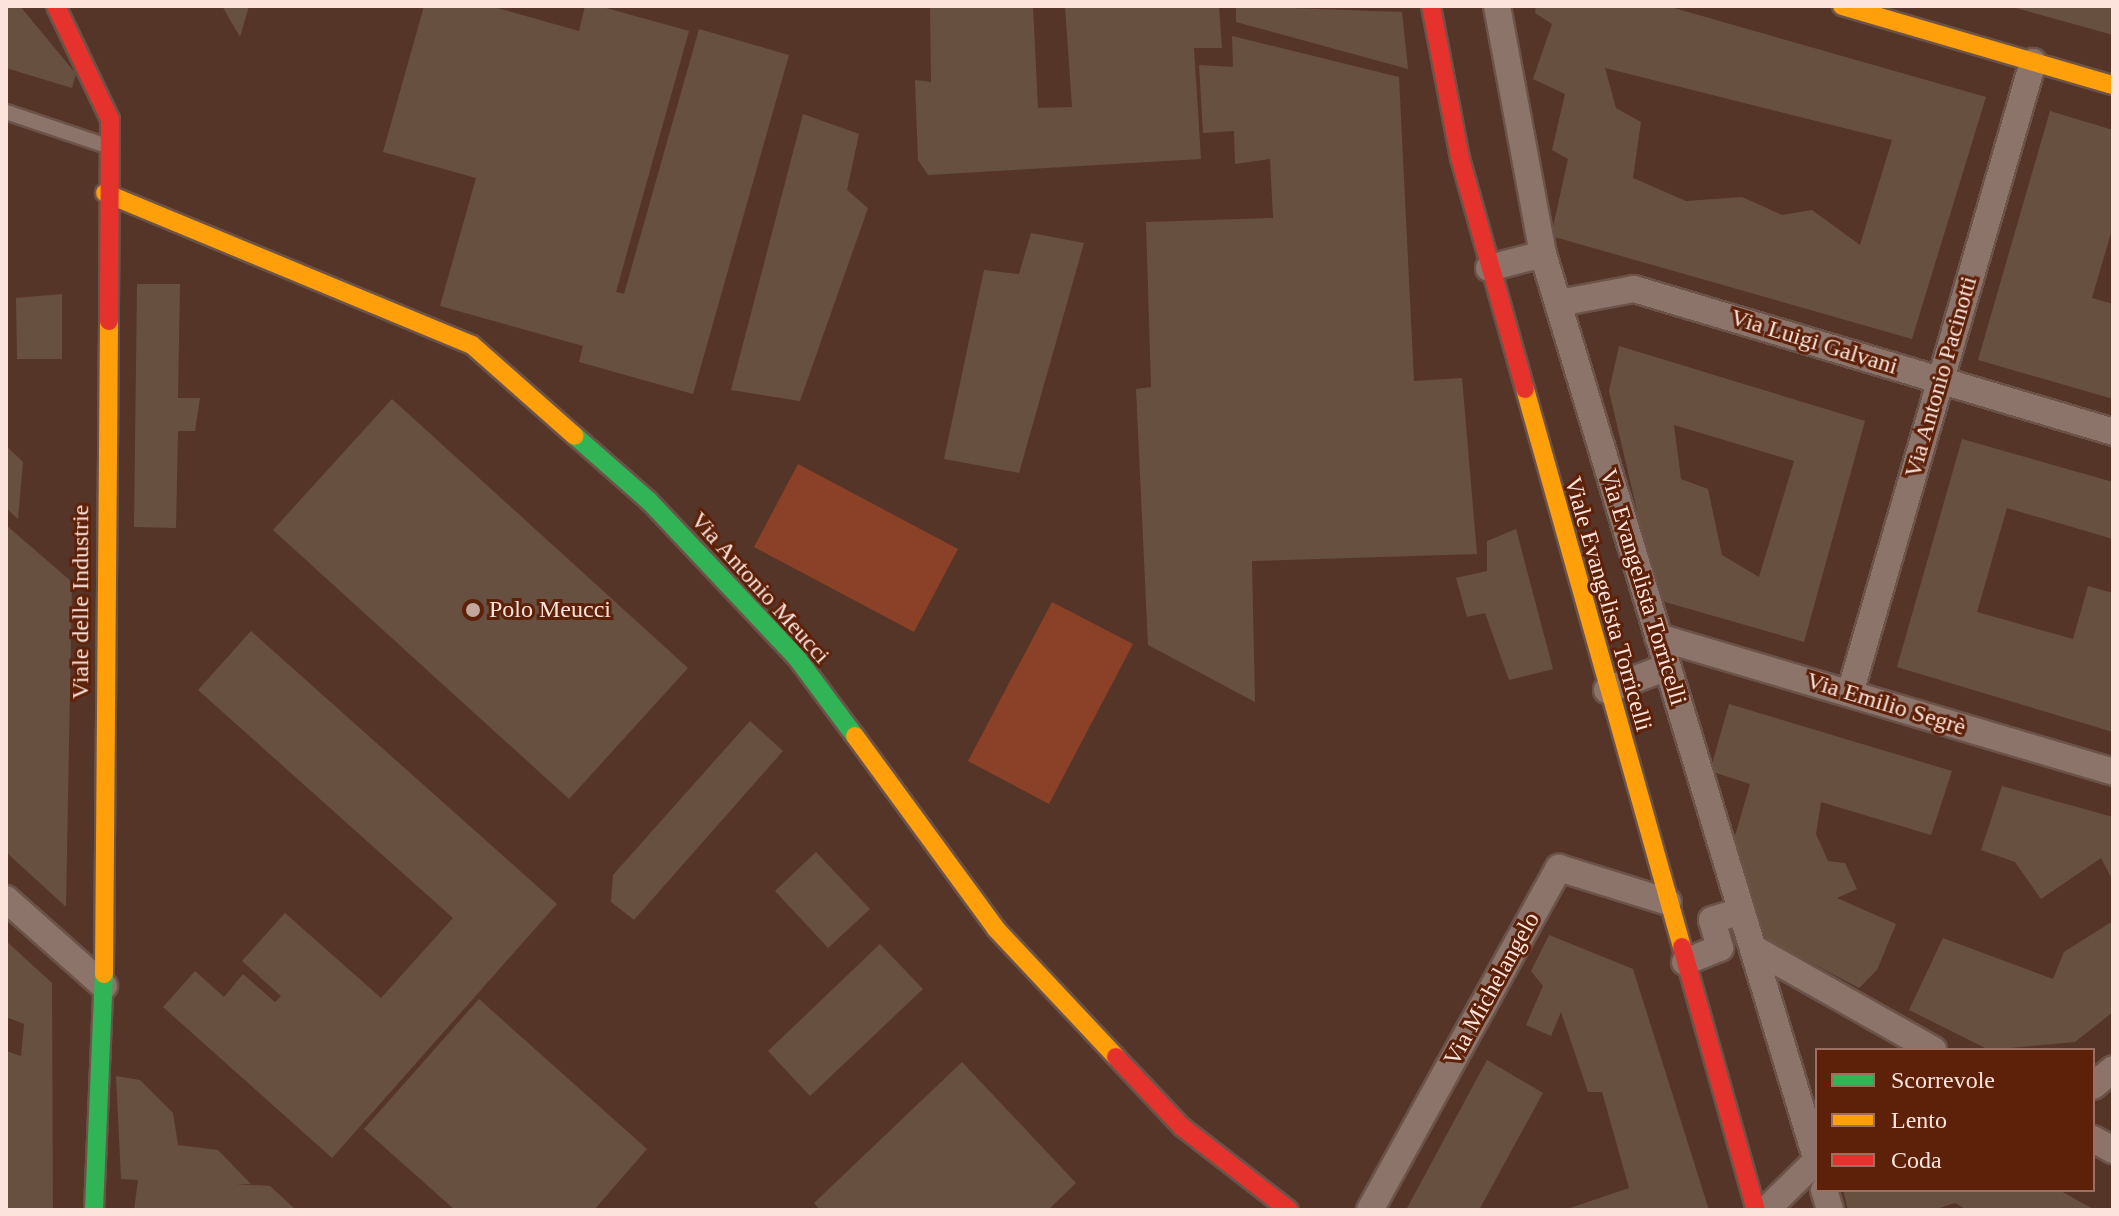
<!DOCTYPE html>
<html>
<head>
<meta charset="utf-8">
<style>
	body { margin:0 }
	#map { position:relative; width:2119px; height:1216px; overflow:hidden; background:#563529; font-family:"Times New Roman",serif }
	div>[style] { position:absolute }
	[style*='--x'] { left:calc(var(--x)*1px); top:calc(var(--y)*1px); width:calc(var(--w)*1px); rotate:calc(var(--a)*1deg) }
	.green>* { inset:0; background:#8b4127 }
	.building>* { inset:0; background:#685041 }
	.roads { filter:drop-shadow(2px 0 #6b534a) drop-shadow(-2px 0 #6b534a) drop-shadow(0 2px #6b534a) drop-shadow(0 -2px #6b534a) }
	.lane>* { height:14px; margin:-7px; padding:0 7px; transform-origin:7px; border-radius:7px; background:#8d746b }
	.street>* { height:26px; margin:-13px; padding:0 13px; transform-origin:13px; border-radius:13px; background:#8d746b }
	.fast>* { height:18px; margin:-9px; padding:0 9px; transform-origin:9px; border-radius:9px; background:#30b455 }
	.slow>* { height:18px; margin:-9px; padding:0 9px; transform-origin:9px; border-radius:9px; background:#ff9f0a }
	.jam>* { height:18px; margin:-9px; padding:0 9px; transform-origin:9px; border-radius:9px; background:#e5322d }
	.dots>* { width:22px; height:22px; translate:-50% -50%; box-sizing:border-box; border:4px solid #5d210a; border-radius:50% }
	span { translate:-50% -50%; white-space:nowrap; text-align:center; line-height:1.15; -webkit-text-stroke:6px #5d210a; paint-order:stroke }
	.street-label { font-size:24px; color:#fce4dc }
	.poi-label { font-size:24px; color:#fce4dc }
	.left { translate:0 -50%; text-align:left }
	.frame { position:absolute; inset:0; border:8px solid #fce4dc; pointer-events:none }
	.legend { position:absolute; left:1815px; top:1048px; width:280px; height:144px; box-sizing:border-box; background:#5d210a; border:2px solid #9d6f5e; margin:0; padding:10px 14px; list-style:none; font-size:24px; color:#fce4dc }
	.legend li { display:flex; align-items:center; gap:16px; height:40px }
	.legend b { width:40px; border:2px solid #9d6f5e }
</style>
</head>
<body>
<div id="map">
	<div class="green">
		<i style="clip-path:polygon(798px 464px,958px 549px,914px 632px,754px 547px)"></i>
		<i style="clip-path:polygon(1052px 602px,1133px 644px,1049px 804px,968px 761px)"></i>
	</div>
	<div class="building">
		<i style="clip-path:polygon(6px 6px,20px 6px,76px 74px,72px 88px,6px 68px)"></i>
		<i style="clip-path:polygon(222px 6px,249px 6px,240px 37px)"></i>
		<i style="clip-path:polygon(424px 6px,490px 6px,579px 31px,585px 6px,599px 6px,689px 31px,616px 292px,624px 294px,699px 29px,789px 55px,693px 394px,579px 362px,583px 346px,440px 306px,476px 178px,383px 152px)"></i>
		<i style="clip-path:polygon(930px 6px,1033px 6px,1038px 108px,1072px 107px,1065px 6px,1219px 6px,1222px 48px,1194px 48px,1201px 159px,928px 175px,918px 160px,915px 80px,931px 82px)"></i>
		<i style="clip-path:polygon(1236px 6px,1402px 12px,1408px 69px,1236px 22px)"></i>
		<i style="clip-path:polygon(evenodd,1536px 6px,1667px 6px,1986px 97px,1912px 339px,1551px 236px,1568px 159px,1552px 150px,1565px 94px,1533px 79px,1552px 24px,1535px 13px,1536px 6px,1605px 68px,1892px 140px,1860px 245px,1812px 210px,1782px 215px,1742px 197px,1686px 201px,1633px 178px,1641px 122px,1616px 108px,1605px 68px)"></i>
		<i style="clip-path:polygon(2012px 6px,2113px 6px,2113px 35px,2012px 7px)"></i>
		<i style="clip-path:polygon(1232px 36px,1399px 77px,1414px 381px,1462px 378px,1477px 554px,1252px 561px,1255px 702px,1148px 645px,1136px 389px,1151px 387px,1146px 222px,1273px 218px,1270px 159px,1235px 164px,1234px 131px,1203px 133px,1199px 65px,1233px 67px)"></i>
		<i style="clip-path:polygon(2050px 111px,2113px 130px,2113px 226px,2092px 298px,2113px 304px,2113px 399px,1978px 360px)"></i>
		<i style="clip-path:polygon(803px 114px,859px 134px,847px 190px,868px 208px,800px 401px,731px 390px)"></i>
		<i style="clip-path:polygon(1031px 233px,1084px 243px,1019px 473px,944px 459px,984px 270px,1019px 274px)"></i>
		<i style="clip-path:polygon(137px 284px,180px 284px,178px 398px,200px 398px,195px 431px,178px 431px,176px 528px,134px 527px)"></i>
		<i style="clip-path:polygon(62px 294px,62px 359px,17px 359px,16px 298px)"></i>
		<i style="clip-path:polygon(evenodd,1619px 346px,1865px 421px,1804px 642px,1658px 600px,1609px 391px,1619px 346px,1674px 425px,1794px 461px,1759px 577px,1722px 555px,1708px 489px,1681px 479px,1674px 425px)"></i>
		<i style="clip-path:polygon(392px 399px,688px 668px,569px 799px,273px 530px)"></i>
		<i style="clip-path:polygon(1962px 439px,2113px 482px,2113px 539px,2007px 508px,1977px 612px,2073px 639px,2088px 586px,2113px 593px,2113px 732px,1897px 667px)"></i>
		<i style="clip-path:polygon(6px 446px,23px 462px,18px 519px,6px 508px)"></i>
		<i style="clip-path:polygon(6px 525px,72px 582px,66px 907px,6px 852px)"></i>
		<i style="clip-path:polygon(1516px 529px,1553px 669px,1509px 680px,1485px 613px,1467px 617px,1456px 578px,1487px 571px,1487px 541px)"></i>
		<i style="clip-path:polygon(251px 631px,557px 904px,332px 1158px,163px 1007px,195px 971px,224px 997px,243px 974px,275px 1002px,281px 996px,242px 961px,285px 913px,381px 998px,453px 918px,198px 690px)"></i>
		<i style="clip-path:polygon(1729px 704px,1952px 771px,1931px 835px,1821px 802px,1816px 834px,1828px 861px,1845px 863px,1857px 889px,1837px 898px,1896px 924px,1877px 970px,1859px 988px,1768px 940px,1754px 920px,1740px 856px,1731px 850px,1750px 784px,1710px 771px)"></i>
		<i style="clip-path:polygon(750px 721px,783px 751px,634px 920px,611px 902px,613px 875px)"></i>
		<i style="clip-path:polygon(2002px 786px,2113px 817px,2113px 881px,2101px 858px,2041px 899px,2015px 862px,1981px 850px)"></i>
		<i style="clip-path:polygon(816px 852px,870px 909px,828px 948px,775px 891px)"></i>
		<i style="clip-path:polygon(2113px 921px,2113px 1012px,2075px 1042px,1989px 1050px,1909px 1010px,1943px 938px,2053px 979px,2064px 952px)"></i>
		<i style="clip-path:polygon(1549px 935px,1633px 969px,1709px 1210px,1564px 1210px,1629px 1188px,1602px 1092px,1588px 1092px,1561px 1012px,1551px 1036px,1526px 1025px,1543px 986px,1531px 971px)"></i>
		<i style="clip-path:polygon(6px 941px,52px 983px,53px 1210px,6px 1210px,6px 1051px,21px 1056px,24px 1024px,6px 1017px)"></i>
		<i style="clip-path:polygon(880px 944px,923px 989px,810px 1096px,768px 1051px)"></i>
		<i style="clip-path:polygon(479px 999px,647px 1149px,594px 1210px,455px 1210px,364px 1129px)"></i>
		<i style="clip-path:polygon(1487px 1060px,1543px 1093px,1479px 1210px,1406px 1210px)"></i>
		<i style="clip-path:polygon(962px 1062px,1076px 1183px,1048px 1210px,820px 1210px,814px 1203px)"></i>
		<i style="clip-path:polygon(116px 1076px,140px 1080px,173px 1113px,178px 1145px,218px 1150px,251px 1184px,235px 1184px,270px 1186px,296px 1210px,134px 1210px,138px 1180px,121px 1179px)"></i>
		<i style="clip-path:polygon(1843px 1190px,2059px 1190px,2095px 1210px,1967px 1210px,1955px 1203px,1933px 1210px,1848px 1210px)"></i>
	</div>
	<div class="roads">
		<div class="lane">
			<i style="--x:6;--y:112;--w:107;--a:18.6"></i>
		</div>
		<div class="street">
			<i style="--x:1497;--y:6;--w:252;--a:79.5"></i>
			<i style="--x:1543;--y:254;--w:947;--a:73.19"></i>
			<i style="--x:1489;--y:268;--w:56;--a:-14.5"></i>
			<i style="--x:1559;--y:303;--w:76;--a:-10.6"></i>
			<i style="--x:1634;--y:289;--w:500;--a:16.6"></i>
			<i style="--x:1658;--y:637;--w:475;--a:16.5"></i>
			<i style="--x:1607;--y:690;--w:64;--a:-21"></i>
			<i style="--x:1850;--y:693;--w:657;--a:-73.83"></i>
			<i style="--x:6;--y:899;--w:131;--a:41.6"></i>
			<i style="--x:1753;--y:948;--w:207;--a:29.5"></i>
			<i style="--x:1685;--y:962;--w:38;--a:-22"></i>
			<i style="--x:1720;--y:948;--w:29;--a:-106"></i>
			<i style="--x:1712;--y:920;--w:30;--a:-17"></i>
			<i style="--x:2093;--y:1086;--w:26;--a:-40"></i>
			<i style="--x:2093;--y:1139;--w:23;--a:29"></i>
			<i style="--x:1824;--y:1190;--w:21;--a:73"></i>
			<i style="--x:1370;--y:1210;--w:391;--a:-61.1"></i>
			<i style="--x:1559;--y:868;--w:114;--a:17.3"></i>
			<i style="--x:1766;--y:1210;--w:71;--a:-44.4"></i>
		</div>
		<div class="fast">
			<i style="--x:575;--y:436;--w:98;--a:41.3"></i>
			<i style="--x:649;--y:501;--w:216;--a:46.7"></i>
			<i style="--x:797;--y:658;--w:97;--a:53.4"></i>
			<i style="--x:94;--y:1210;--w:236;--a:-87.6"></i>
		</div>
		<div class="slow">
			<i style="--x:1842;--y:6;--w:282;--a:16.3"></i>
			<i style="--x:105;--y:193;--w:397;--a:22.5"></i>
			<i style="--x:472;--y:345;--w:137;--a:41.5"></i>
			<i style="--x:1525;--y:389;--w:580;--a:74.29"></i>
			<i style="--x:855;--y:736;--w:239;--a:53.8"></i>
			<i style="--x:996;--y:929;--w:175;--a:46.8"></i>
			<i style="--x:104;--y:974;--w:653;--a:-89.56"></i>
		</div>
		<div class="jam">
			<i style="--x:56;--y:6;--w:125;--a:64.5"></i>
			<i style="--x:110;--y:119;--w:202;--a:90.3"></i>
			<i style="--x:1431;--y:6;--w:155;--a:79.2"></i>
			<i style="--x:1460;--y:158;--w:240;--a:74.3"></i>
			<i style="--x:1682;--y:947;--w:273;--a:74.3"></i>
			<i style="--x:1116;--y:1057;--w:96;--a:46.7"></i>
			<i style="--x:1182;--y:1127;--w:135;--a:37.8"></i>
		</div>
	</div>
	<div class="dots">
		<i style="left:473px;top:610px;background:#c2a79d"></i>
	</div>
	<div class="street-label">
		<span style="left:1814px;top:342px;rotate:17deg">Via Luigi Galvani</span>
		<span style="left:1941px;top:377px;rotate:-74deg">Via Antonio Pacinotti</span>
		<span style="left:1643px;top:587px;rotate:73deg">Via Evangelista Torricelli</span>
		<span style="left:760px;top:588px;rotate:48deg">Via Antonio Meucci</span>
		<span style="left:81px;top:602px;rotate:-90deg">Viale delle Industrie</span>
		<span style="left:1608px;top:604px;rotate:74deg">Viale Evangelista Torricelli</span>
		<span style="left:1886px;top:704px;rotate:17deg">Via Emilio Segrè</span>
		<span style="left:1492px;top:989px;rotate:-61deg">Via Michelangelo</span>
	</div>
	<div class="poi-label">
		<span class="left" style="left:489px;top:610px">Polo Meucci</span>
	</div>
	<div class="frame"></div>
	<ul class="legend">
	<li><b style="height:10px;background:#30b455"></b>Scorrevole</li>
	<li><b style="height:10px;background:#ff9f0a"></b>Lento</li>
	<li><b style="height:10px;background:#e5322d"></b>Coda</li>
	</ul>
</div>
</body>
</html>
